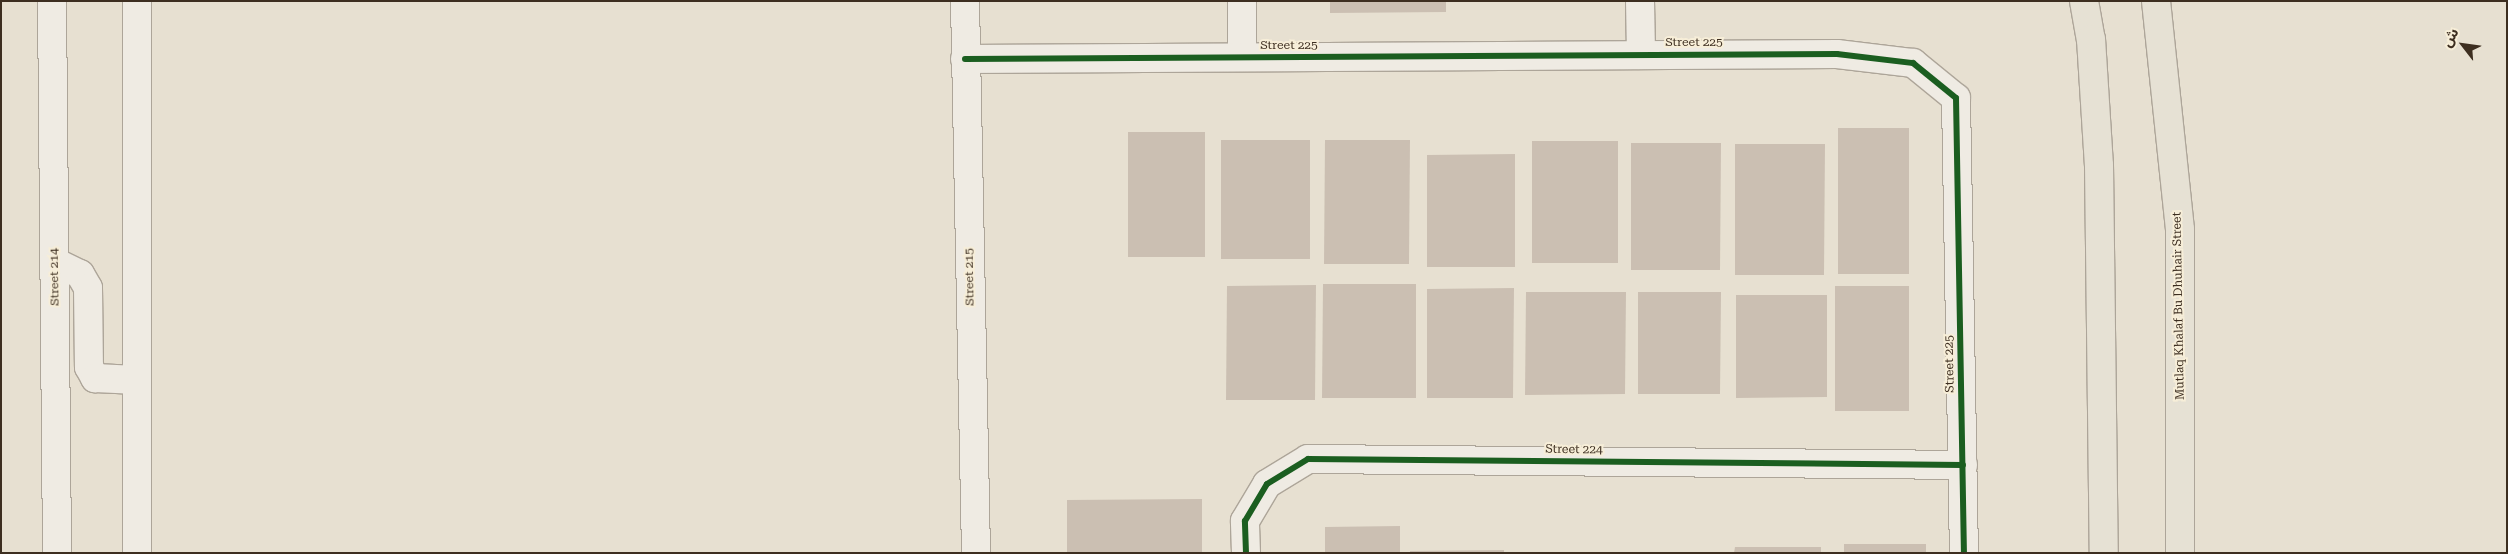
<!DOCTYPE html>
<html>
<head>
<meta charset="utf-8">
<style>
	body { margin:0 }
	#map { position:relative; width:2508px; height:554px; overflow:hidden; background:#e7e0d1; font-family:"Roboto Serif","Noto Sans Arabic",serif }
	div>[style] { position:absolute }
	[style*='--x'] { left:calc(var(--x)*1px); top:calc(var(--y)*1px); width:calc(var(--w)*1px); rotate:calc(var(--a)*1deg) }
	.building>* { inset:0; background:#cbbfb2 }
	.roads { filter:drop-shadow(1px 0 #ada599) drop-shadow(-1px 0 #ada599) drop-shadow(0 1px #ada599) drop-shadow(0 -1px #ada599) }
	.minor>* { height:28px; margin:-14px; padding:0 14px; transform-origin:14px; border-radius:14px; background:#efebe3 }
	.major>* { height:28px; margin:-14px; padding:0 14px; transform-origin:14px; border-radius:14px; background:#e6e1d4 }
	.cycleway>* { height:6px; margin:-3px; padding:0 3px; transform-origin:3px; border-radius:3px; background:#1b5e20 }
	span { translate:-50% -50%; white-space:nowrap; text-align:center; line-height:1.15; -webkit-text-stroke:4px #f7eed8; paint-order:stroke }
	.street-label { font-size:12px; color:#3d2e20 }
	.frame { position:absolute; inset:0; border:2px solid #3d2e20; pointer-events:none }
	.north { position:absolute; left:2438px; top:20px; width:50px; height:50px; -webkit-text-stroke:4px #f7eed8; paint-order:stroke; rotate:300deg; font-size:14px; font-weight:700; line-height:20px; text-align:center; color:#3d2e20 }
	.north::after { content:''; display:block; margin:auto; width:18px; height:22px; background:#3d2e20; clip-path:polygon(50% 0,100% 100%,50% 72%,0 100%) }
</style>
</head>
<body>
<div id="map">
	<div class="building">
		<i style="clip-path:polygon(1330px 1px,1446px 1px,1446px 12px,1330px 13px)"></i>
		<i style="clip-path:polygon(1838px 128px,1909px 128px,1909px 274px,1838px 274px)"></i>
		<i style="clip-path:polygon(1128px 132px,1205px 132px,1205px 257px,1128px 257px)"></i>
		<i style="clip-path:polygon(1221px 140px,1310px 140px,1310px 259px,1221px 259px)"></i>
		<i style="clip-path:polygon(1325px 140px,1410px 140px,1409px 264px,1324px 264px)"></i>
		<i style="clip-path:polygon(1532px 141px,1618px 141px,1618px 263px,1532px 263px)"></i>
		<i style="clip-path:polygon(1631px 143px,1721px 143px,1720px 270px,1631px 270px)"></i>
		<i style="clip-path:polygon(1735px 144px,1825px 144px,1824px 275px,1735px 275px)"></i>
		<i style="clip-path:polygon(1515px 154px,1515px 267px,1427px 267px,1427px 155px)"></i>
		<i style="clip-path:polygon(1323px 284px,1416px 284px,1416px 398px,1322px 398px)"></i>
		<i style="clip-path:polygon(1316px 285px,1315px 400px,1226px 400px,1227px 286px)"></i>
		<i style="clip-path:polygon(1835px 286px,1909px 286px,1909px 411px,1835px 411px)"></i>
		<i style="clip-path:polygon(1514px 288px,1513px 398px,1427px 398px,1427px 289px)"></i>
		<i style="clip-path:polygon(1526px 292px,1626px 292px,1625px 394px,1525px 395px)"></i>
		<i style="clip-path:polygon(1638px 292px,1721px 292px,1720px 394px,1638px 394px)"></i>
		<i style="clip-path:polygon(1736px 295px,1827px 295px,1827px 397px,1736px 398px)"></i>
		<i style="clip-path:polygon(1202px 499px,1202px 553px,1067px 553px,1067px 500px)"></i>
		<i style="clip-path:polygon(1400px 526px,1400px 553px,1325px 553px,1325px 527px)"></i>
		<i style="clip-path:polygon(1844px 544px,1926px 544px,1926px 553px,1844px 553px)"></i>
		<i style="clip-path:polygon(1735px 547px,1821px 547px,1821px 553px,1734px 553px)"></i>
		<i style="clip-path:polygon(1504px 550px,1504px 553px,1410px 553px,1410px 551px)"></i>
	</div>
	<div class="roads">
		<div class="minor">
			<i style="--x:52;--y:1;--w:552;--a:89.48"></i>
			<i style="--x:965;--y:1;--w:552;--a:88.86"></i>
			<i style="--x:1640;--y:1;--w:54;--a:88.9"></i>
			<i style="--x:1242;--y:57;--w:56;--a:-90"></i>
			<i style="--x:965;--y:59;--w:872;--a:-0.33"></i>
			<i style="--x:1837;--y:54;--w:77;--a:6.8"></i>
			<i style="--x:1913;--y:63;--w:55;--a:39.1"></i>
			<i style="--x:1956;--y:98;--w:455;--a:89"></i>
			<i style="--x:55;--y:262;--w:28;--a:26"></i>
			<i style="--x:80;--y:274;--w:16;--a:60"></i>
			<i style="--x:88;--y:288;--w:79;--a:89.3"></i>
			<i style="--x:89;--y:367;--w:13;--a:61"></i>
			<i style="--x:95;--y:378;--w:42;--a:2.7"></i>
			<i style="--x:137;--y:553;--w:552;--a:-90"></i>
			<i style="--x:1246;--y:553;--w:32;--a:-92"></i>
			<i style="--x:1245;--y:521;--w:43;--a:-59.3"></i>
			<i style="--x:1267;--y:484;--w:48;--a:-31.4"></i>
			<i style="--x:1308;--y:459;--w:655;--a:0.52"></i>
		</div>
		<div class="major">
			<i style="--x:2084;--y:1;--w:39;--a:80"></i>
			<i style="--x:2091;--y:39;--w:126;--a:86.4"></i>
			<i style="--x:2099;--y:165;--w:388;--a:89.3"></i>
			<i style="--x:2156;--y:1;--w:230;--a:84"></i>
			<i style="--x:2180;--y:230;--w:323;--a:90"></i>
		</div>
	</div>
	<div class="cycleway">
		<i style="--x:965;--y:59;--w:872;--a:-0.33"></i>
		<i style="--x:1837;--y:54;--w:77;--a:6.8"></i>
		<i style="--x:1913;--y:63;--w:55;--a:39.1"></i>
		<i style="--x:1956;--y:98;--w:455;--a:89"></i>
		<i style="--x:1246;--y:553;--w:32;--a:-92"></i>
		<i style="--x:1245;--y:521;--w:43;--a:-59.3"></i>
		<i style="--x:1267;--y:484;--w:48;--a:-31.4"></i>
		<i style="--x:1308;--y:459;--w:655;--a:0.52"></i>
	</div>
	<div class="street-label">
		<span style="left:1694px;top:43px">Street 225</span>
		<span style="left:1289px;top:46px">Street 225</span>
		<span style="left:55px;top:277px;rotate:-91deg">Street 214</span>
		<span style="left:970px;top:277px;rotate:-91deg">Street 215</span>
		<span style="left:2179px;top:306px;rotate:-91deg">Mutlaq Khalaf Bu Dhuhair Street</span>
		<span style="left:1950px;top:364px;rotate:-91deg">Street 225</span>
		<span style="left:1574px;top:450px;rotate:1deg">Street 224</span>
	</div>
	<div class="frame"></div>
	<div class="north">ش</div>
</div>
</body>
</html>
